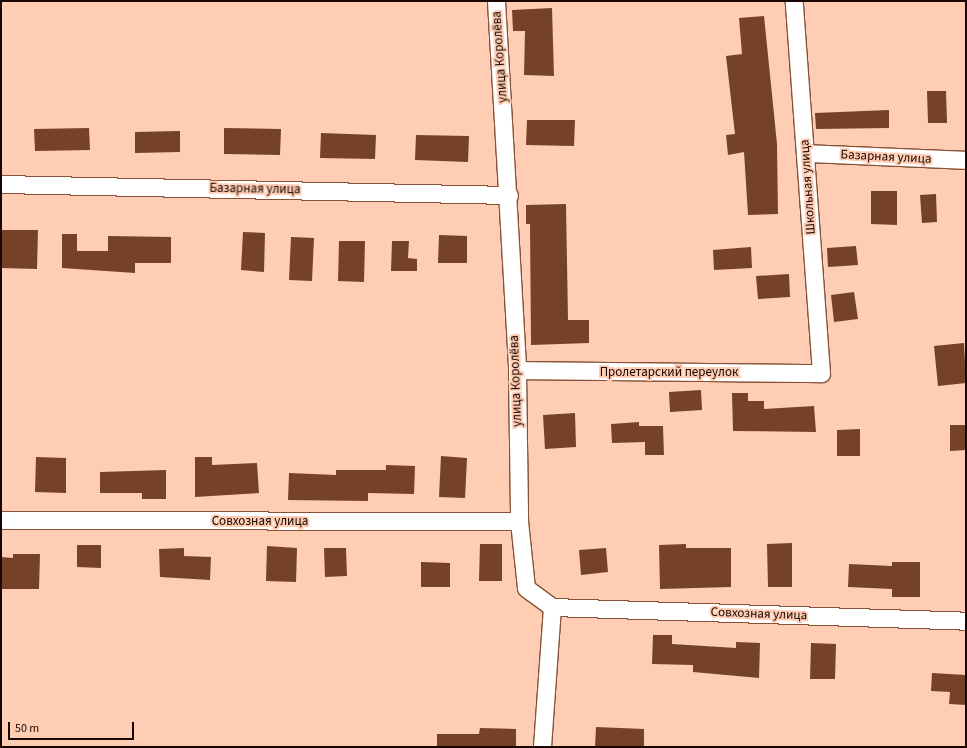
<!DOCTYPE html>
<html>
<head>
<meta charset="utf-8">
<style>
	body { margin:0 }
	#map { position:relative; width:967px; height:748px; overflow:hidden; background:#fecdb4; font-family:"Source Sans 3",sans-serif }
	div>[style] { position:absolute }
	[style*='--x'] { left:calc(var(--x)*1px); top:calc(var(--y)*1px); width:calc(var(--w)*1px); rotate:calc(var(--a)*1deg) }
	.building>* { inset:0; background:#754227 }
	.roads { filter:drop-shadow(1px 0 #865237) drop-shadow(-1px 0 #865237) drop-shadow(0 1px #865237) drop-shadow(0 -1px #865237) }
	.minor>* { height:17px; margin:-8.5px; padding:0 8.5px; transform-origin:8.5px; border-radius:8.5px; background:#fff }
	span { translate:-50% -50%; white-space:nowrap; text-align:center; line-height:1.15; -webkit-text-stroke:4px #fecdb4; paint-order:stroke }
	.street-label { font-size:13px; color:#190600 }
	.frame { position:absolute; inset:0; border:2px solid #190600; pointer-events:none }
	.scale { position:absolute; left:8px; top:722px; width:126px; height:18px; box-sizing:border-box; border:2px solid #190600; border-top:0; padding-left:5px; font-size:12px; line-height:14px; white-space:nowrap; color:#190600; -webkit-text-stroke:3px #fecdb4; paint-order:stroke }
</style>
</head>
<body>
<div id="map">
	<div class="building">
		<i style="clip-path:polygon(552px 8px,554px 76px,524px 75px,525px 31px,513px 31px,512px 10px)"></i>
		<i style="clip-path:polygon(764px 16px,777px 144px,778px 214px,748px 215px,744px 152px,728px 155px,726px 135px,735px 134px,726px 56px,742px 54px,739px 18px)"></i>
		<i style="clip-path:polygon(927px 91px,946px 91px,947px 123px,928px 123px)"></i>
		<i style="clip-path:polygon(889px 110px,889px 128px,816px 129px,815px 113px)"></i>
		<i style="clip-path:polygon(527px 120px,575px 120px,574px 146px,526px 145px)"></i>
		<i style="clip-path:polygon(89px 128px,90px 150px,35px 151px,34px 129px)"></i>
		<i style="clip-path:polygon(224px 128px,281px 129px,280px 155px,224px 154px)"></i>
		<i style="clip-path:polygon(180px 131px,180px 152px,135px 153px,135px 132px)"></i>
		<i style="clip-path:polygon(321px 133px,376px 135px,375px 159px,320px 158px)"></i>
		<i style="clip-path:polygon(416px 135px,469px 136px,468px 162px,415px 160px)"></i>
		<i style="clip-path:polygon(871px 191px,897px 191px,897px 225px,871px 224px)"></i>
		<i style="clip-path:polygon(936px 194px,937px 222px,922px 223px,920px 195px)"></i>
		<i style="clip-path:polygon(566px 204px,568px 320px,589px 320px,589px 343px,531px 345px,530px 224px,526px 224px,526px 205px)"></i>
		<i style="clip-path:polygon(1px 230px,38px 230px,37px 269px,1px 268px)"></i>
		<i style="clip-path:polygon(243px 232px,265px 233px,264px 272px,241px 270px)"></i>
		<i style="clip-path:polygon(62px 234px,77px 234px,77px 251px,108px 251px,108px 236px,171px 237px,171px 263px,135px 263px,135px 273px,62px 268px)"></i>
		<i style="clip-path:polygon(439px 235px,467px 236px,467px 263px,438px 263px)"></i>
		<i style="clip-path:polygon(291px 237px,314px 238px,312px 281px,289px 280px)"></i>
		<i style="clip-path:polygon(339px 241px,365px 241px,364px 282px,338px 281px)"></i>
		<i style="clip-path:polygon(392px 241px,409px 241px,408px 258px,417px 259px,417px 271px,391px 271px)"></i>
		<i style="clip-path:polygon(856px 246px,858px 265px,828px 267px,827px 248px)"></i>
		<i style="clip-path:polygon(751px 247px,752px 268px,714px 270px,713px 250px)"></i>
		<i style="clip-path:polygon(789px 274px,790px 297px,758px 299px,756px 276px)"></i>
		<i style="clip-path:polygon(854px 292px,858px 319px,834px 322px,831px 295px)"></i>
		<i style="clip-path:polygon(964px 343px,966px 383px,938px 386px,934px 346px)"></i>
		<i style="clip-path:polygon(701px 390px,702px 410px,670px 412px,669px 392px)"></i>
		<i style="clip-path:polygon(732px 393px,748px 393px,748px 401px,764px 401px,764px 409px,814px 406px,816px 432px,733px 431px)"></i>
		<i style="clip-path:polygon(575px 413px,576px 447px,545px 449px,543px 415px)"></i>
		<i style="clip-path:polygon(639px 422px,639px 426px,663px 426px,664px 455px,645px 455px,645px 442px,612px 443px,611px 424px)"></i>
		<i style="clip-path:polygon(950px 425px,966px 425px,966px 450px,950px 451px)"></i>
		<i style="clip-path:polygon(860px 429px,860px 456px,837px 456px,837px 430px)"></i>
		<i style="clip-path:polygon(441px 456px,467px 458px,465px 498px,439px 497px)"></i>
		<i style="clip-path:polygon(36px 457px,66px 458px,66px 493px,35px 492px)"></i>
		<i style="clip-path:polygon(195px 457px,212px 457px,212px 465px,257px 463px,259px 493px,195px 497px)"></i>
		<i style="clip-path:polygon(386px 465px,415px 466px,414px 494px,368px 493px,368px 501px,288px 500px,289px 473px,336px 475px,336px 470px,386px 470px)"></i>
		<i style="clip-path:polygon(166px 470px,166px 499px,142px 499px,142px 493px,100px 493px,100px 472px)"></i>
		<i style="clip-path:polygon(792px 543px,792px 587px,768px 587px,767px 544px)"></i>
		<i style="clip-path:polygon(480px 544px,502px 544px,502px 581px,479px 581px)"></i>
		<i style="clip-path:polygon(686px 544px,686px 548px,731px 548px,731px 587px,660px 589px,659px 545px)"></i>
		<i style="clip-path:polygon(77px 545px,101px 545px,101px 568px,77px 567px)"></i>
		<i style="clip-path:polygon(267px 546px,297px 548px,296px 582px,266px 581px)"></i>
		<i style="clip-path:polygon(184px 548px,184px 556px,211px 557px,210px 580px,160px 577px,159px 549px)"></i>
		<i style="clip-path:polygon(324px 548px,346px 548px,347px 576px,325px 577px)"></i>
		<i style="clip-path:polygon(606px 548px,608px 572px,581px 575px,579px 550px)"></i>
		<i style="clip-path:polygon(13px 554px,40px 554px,39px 589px,1px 589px,1px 557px,13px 558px)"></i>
		<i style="clip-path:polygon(421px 562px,450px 563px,450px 587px,421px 587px)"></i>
		<i style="clip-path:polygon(892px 562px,920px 562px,920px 597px,892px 597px,892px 589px,848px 587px,849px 564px,892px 566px)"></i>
		<i style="clip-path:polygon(653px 635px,672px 635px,672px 644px,736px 648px,736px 642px,760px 643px,759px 678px,693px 672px,693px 665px,652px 664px)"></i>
		<i style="clip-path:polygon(811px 643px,836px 644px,835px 679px,810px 679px)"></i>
		<i style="clip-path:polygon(932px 673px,966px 675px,966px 705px,949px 704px,950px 692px,931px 691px)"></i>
		<i style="clip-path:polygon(596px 727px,644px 729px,644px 747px,595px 747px)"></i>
		<i style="clip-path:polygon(480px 728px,516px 729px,516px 747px,437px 747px,437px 734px,479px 734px)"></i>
	</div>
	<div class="roads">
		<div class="minor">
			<i style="--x:496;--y:1;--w:370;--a:86.7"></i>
			<i style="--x:517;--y:370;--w:151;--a:89.2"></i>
			<i style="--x:519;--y:521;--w:67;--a:84"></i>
			<i style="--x:526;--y:588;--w:32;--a:36"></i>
			<i style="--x:552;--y:607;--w:140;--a:94.1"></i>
			<i style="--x:806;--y:153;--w:160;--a:2.5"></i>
			<i style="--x:1;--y:184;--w:508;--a:1.24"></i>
			<i style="--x:517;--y:370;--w:304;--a:0.6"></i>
			<i style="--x:821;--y:373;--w:373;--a:-94.2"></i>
			<i style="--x:1;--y:520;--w:518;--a:0.11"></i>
			<i style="--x:552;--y:607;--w:414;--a:1.9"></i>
		</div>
	</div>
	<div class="street-label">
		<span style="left:500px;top:57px;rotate:-94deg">улица Королёва</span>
		<span style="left:886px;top:157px;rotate:3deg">Базарная улица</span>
		<span style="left:808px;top:187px;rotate:-94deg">Школьная улица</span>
		<span style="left:255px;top:189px;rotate:1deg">Базарная улица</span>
		<span style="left:669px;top:372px">Пролетарский переулок</span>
		<span style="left:516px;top:381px;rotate:-92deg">улица Королёва</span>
		<span style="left:260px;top:521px">Совхозная улица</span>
		<span style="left:759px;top:614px;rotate:2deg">Совхозная улица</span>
	</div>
	<div class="frame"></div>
	<div class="scale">50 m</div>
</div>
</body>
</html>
